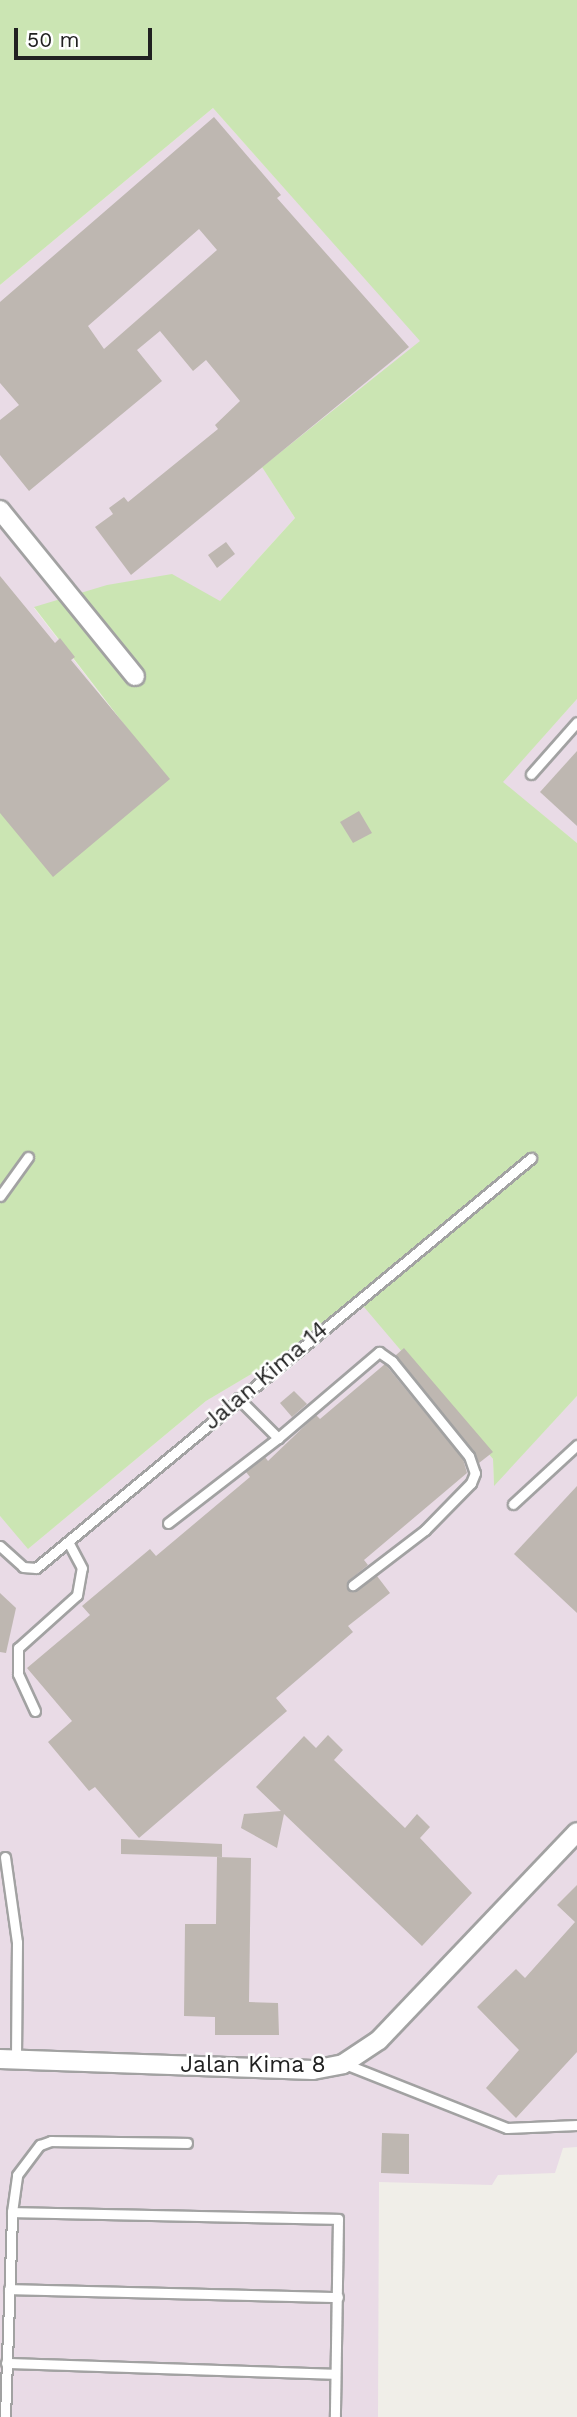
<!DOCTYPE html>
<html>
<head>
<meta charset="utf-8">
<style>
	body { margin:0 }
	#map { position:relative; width:577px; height:2417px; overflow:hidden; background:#f0eee8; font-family:"Work Sans",sans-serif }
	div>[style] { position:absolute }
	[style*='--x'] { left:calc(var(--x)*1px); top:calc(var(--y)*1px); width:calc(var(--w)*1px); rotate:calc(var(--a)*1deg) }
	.industrial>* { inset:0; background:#e9dbe6 }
	.grass>* { inset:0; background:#cbe5b3 }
	.building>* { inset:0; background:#beb7b1 }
	.roads { filter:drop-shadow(2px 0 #a2a2a2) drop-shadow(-2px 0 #a2a2a2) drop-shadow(0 2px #a2a2a2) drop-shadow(0 -2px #a2a2a2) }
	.service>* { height:9px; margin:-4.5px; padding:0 4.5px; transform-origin:4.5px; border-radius:4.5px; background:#fff }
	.minor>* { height:18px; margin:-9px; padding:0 9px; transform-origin:9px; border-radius:9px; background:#fff }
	span { translate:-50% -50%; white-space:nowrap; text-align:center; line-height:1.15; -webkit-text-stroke:5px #fff; paint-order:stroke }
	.street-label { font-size:23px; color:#212121 }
	.scale { position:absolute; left:14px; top:28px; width:138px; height:32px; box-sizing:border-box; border:4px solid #212121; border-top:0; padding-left:9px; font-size:21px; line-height:24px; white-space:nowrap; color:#212121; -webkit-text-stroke:5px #fff; paint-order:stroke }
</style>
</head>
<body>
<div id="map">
	<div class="industrial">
		<i style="clip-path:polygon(213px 108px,421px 341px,263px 468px,295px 518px,220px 601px,34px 608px,163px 776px,44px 866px,0 811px,0 285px)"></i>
		<i style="clip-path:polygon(577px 699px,577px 843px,502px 782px)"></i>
		<i style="clip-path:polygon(364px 1306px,493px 1459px,494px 1485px,577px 1396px,577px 2147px,563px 2148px,555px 2173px,498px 2175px,492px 2185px,379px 2182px,378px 2417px,0 2417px,0 1516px,29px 1548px,206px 1401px)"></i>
	</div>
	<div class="grass">
		<i style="clip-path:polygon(0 0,577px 0,577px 699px,503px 782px,577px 843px,577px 1396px,494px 1486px,493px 1459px,364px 1307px,206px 1401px,28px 1549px,0 1516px,0 811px,163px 775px,34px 607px,107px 585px,172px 574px,220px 601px,295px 518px,262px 467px,420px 341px,213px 108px,0 285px)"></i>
	</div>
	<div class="building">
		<i style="clip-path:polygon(evenodd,214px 117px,281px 195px,277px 198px,409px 347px,131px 575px,95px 527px,113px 514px,109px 508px,124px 497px,128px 502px,218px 429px,215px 425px,240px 401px,206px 360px,193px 371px,160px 331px,137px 350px,162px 381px,29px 491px,0 455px,0 420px,19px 405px,0 383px,0 302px,214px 117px,199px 229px,217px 250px,104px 349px,88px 326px,199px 229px)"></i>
		<i style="clip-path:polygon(226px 542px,235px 554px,217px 568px,208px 555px)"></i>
		<i style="clip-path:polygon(0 576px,55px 643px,60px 638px,75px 657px,71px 660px,170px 779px,53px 877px,0 813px)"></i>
		<i style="clip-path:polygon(577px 751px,577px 826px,540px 792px)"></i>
		<i style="clip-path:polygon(359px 811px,372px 833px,353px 843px,340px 822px)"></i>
		<i style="clip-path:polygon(404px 1348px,493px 1452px,479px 1463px,474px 1452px,396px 1355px)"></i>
		<i style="clip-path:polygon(385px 1364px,463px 1459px,467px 1473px,364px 1560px,368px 1565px,347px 1582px,348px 1590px,355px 1592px,377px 1576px,390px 1593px,348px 1626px,353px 1632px,276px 1698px,287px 1711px,139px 1838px,95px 1787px,89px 1791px,48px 1742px,72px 1721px,27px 1668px,90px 1615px,82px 1606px,150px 1549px,156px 1556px,250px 1477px,246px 1472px,265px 1457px,268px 1461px,316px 1415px,320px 1419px)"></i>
		<i style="clip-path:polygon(294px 1391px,307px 1404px,292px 1417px,280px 1403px)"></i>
		<i style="clip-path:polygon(577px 1486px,577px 1613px,514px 1554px)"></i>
		<i style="clip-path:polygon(0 1593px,16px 1608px,6px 1653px,0 1652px)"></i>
		<i style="clip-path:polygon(328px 1735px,343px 1750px,334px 1760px,405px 1828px,417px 1814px,430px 1827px,420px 1838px,472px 1893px,422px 1946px,284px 1814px,277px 1848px,241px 1828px,244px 1814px,281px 1811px,256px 1787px,304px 1736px,316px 1748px)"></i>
		<i style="clip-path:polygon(121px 1839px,222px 1844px,222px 1857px,121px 1854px)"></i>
		<i style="clip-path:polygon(217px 1857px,251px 1858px,249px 2002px,278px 2003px,279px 2035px,215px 2035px,215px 2017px,184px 2016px,185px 1924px,216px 1924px)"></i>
		<i style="clip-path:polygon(577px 1885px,577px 2052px,516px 2118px,486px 2088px,519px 2050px,477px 2007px,516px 1969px,525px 1978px,575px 1922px,557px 1905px)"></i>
		<i style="clip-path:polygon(382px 2133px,409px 2134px,409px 2174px,381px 2173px)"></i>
	</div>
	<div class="roads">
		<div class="service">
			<i style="--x:531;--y:774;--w:69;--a:-48.5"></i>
			<i style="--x:0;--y:1196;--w:48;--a:-54.3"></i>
			<i style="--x:238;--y:1398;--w:57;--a:45"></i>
			<i style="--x:278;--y:1438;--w:133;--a:-40.4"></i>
			<i style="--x:379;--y:1352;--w:16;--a:35"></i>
			<i style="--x:392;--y:1361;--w:122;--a:51"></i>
			<i style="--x:469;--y:1456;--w:18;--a:71"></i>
			<i style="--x:475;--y:1473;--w:11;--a:112"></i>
			<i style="--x:471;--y:1483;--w:66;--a:134.4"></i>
			<i style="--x:425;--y:1530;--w:91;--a:142.6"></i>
			<i style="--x:513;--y:1504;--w:87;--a:-42.7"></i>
			<i style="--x:168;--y:1523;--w:139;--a:-37.7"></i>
			<i style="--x:0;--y:1546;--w:31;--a:42"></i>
			<i style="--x:23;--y:1567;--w:13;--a:4"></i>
			<i style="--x:36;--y:1568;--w:643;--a:-39.63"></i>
			<i style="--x:35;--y:1711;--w:41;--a:-114.7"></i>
			<i style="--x:18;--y:1674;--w:26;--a:-90"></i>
			<i style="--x:18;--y:1648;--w:79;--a:-41.9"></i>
			<i style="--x:77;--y:1595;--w:27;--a:-80"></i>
			<i style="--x:82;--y:1568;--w:27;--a:-118"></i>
			<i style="--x:5;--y:1857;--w:86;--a:82"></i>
			<i style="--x:17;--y:1942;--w:118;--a:90.5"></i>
			<i style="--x:345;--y:2064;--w:174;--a:21.6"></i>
			<i style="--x:507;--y:2128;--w:70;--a:-2.5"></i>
			<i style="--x:12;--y:2212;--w:37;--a:-82"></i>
			<i style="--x:17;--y:2175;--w:38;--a:-53"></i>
			<i style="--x:40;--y:2145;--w:12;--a:-20"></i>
			<i style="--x:51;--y:2141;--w:136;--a:0.8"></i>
			<i style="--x:9;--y:2289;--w:329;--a:1.4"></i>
			<i style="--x:6;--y:2363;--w:329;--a:1.9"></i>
			<i style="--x:5;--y:2417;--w:205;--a:-88"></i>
			<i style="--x:12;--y:2212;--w:326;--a:1.2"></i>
			<i style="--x:338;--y:2219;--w:198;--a:90.9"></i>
		</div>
		<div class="minor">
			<i style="--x:0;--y:510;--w:214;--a:50.9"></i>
			<i style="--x:0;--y:2059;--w:313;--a:2"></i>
			<i style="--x:313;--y:2070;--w:31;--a:-11"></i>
			<i style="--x:343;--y:2064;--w:43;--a:-33.7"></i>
			<i style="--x:379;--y:2040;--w:287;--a:-46.4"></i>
		</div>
	</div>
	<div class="street-label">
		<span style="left:266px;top:1376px;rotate:-40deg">Jalan Kima 14</span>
		<span style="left:253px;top:2065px">Jalan Kima 8</span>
	</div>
	<div class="scale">50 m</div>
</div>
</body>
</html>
